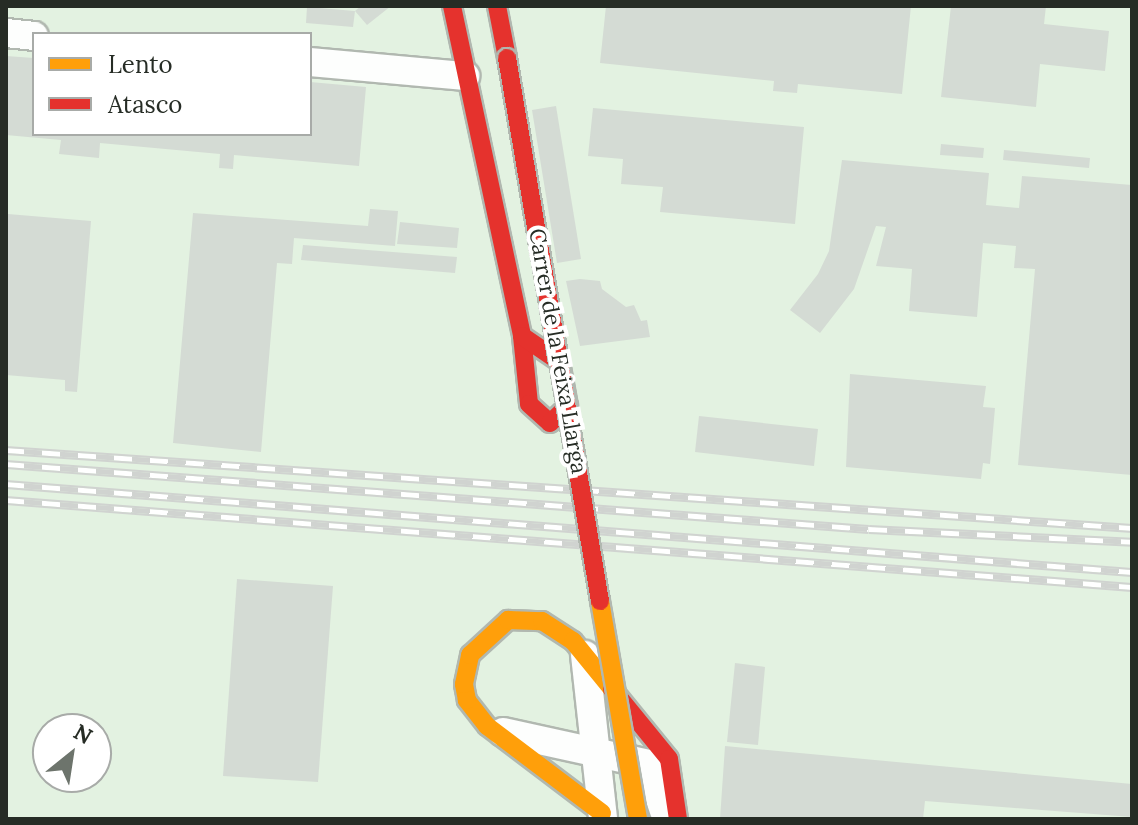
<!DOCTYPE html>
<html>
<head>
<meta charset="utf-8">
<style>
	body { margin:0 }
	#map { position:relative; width:1138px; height:825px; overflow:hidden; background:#f0f9ef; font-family:Lora,serif }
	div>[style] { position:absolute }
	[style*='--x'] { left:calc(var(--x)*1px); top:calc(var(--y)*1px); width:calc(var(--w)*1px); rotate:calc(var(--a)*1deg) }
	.built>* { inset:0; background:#e3f2e1 }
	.building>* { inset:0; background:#d4dbd4 }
	.roads { filter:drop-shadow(2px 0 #b1b8b0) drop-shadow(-2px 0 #b1b8b0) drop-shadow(0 2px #b1b8b0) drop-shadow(0 -2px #b1b8b0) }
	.street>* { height:28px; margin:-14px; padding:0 14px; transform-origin:14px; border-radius:14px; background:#fdfefd }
	.slow>* { height:18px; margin:-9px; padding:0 9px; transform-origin:9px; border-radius:9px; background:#ff9f0a }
	.jam>* { height:18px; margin:-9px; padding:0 9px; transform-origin:9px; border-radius:9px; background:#e5322d }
	.rail>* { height:9px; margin-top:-4.5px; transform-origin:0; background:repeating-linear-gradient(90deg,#fff 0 18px,#d0d3d0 0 36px); box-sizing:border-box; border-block:2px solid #d0d3d0 }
	.bridges { filter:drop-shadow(2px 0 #b1b8b0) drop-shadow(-2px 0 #b1b8b0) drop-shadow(0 2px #b1b8b0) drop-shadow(0 -2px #b1b8b0) }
	.slow-bridge>* { height:18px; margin:-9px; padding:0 9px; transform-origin:9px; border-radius:9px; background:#ff9f0a }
	.jam-bridge>* { height:18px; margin:-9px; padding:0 9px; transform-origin:9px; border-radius:9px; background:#e5322d }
	span { translate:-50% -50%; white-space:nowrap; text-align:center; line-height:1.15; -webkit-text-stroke:8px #fff; paint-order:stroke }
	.street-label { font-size:22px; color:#262c25 }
	.frame { position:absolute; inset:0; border:8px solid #262c25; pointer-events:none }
	.legend { position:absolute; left:32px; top:32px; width:280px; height:104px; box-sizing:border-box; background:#fff; border:2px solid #a8aba8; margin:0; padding:10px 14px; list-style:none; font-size:24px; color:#262c25 }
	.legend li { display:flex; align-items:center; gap:16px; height:40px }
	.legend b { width:40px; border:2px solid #a8aba8 }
	.north { position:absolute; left:32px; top:713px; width:80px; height:80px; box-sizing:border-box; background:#fff; border:2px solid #a8aba8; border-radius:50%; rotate:30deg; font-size:22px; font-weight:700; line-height:32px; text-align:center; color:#262c25 }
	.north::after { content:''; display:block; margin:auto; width:28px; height:36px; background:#6d746c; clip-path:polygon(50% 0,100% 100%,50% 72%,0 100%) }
</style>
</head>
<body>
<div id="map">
	<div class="built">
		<i style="clip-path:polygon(evenodd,6px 6px,1132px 6px,1132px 819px,6px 819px,6px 6px,34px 34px,310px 34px,310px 134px,34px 134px,34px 34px,6px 6px,48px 729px,96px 729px,96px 777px,48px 777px,48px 729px)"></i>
	</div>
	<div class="building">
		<i style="clip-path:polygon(361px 6px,391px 6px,367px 25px,355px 11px)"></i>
		<i style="clip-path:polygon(606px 6px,911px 6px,902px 94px,798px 84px,797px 93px,773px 91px,774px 81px,600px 63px)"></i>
		<i style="clip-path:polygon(951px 6px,1046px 6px,1044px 24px,1109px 31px,1105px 71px,1040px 64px,1036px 107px,941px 97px)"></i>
		<i style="clip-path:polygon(307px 7px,355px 11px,353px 27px,306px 23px)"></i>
		<i style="clip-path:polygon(6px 56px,34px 58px,34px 134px,310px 134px,310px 82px,366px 87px,359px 166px,234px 155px,233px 169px,219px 168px,220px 154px,100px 143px,99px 158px,59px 154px,61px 140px,6px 135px)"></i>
		<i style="clip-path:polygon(556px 106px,581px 259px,557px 263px,532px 110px)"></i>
		<i style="clip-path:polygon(593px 108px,804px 127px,795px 224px,660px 212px,663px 187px,621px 184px,623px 159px,588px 156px)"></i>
		<i style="clip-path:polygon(941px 144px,984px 148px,983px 158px,940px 155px)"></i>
		<i style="clip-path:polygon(1004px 150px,1090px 158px,1089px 168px,1003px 160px)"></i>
		<i style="clip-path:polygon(842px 160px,989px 173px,986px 205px,1019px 208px,1022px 176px,1132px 185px,1132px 475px,1018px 465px,1035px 269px,1014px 268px,1016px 246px,983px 243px,977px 317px,909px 311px,912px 269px,876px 266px,886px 227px,876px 226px,854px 289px,820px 333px,790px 310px,818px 274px,829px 251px)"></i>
		<i style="clip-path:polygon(370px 209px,398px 211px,395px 246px,294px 238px,292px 264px,277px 263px,261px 452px,173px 443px,193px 213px,368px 226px)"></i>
		<i style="clip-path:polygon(8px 214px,91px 221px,77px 392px,65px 391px,65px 380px,6px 375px)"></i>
		<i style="clip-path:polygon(400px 222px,459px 228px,457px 248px,397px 244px)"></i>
		<i style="clip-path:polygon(303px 245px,457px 257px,455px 273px,301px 260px)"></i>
		<i style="clip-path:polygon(580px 279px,600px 281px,602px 289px,626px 307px,634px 305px,641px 321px,647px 320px,650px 337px,580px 346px,566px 281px)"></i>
		<i style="clip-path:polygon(850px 374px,986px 386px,983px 407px,995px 408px,990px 464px,983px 463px,981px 479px,846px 467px)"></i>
		<i style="clip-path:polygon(699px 416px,818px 429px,814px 466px,695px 452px)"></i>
		<i style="clip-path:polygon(237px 579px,333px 586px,318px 782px,223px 776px)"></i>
		<i style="clip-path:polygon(735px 663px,765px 667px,758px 745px,727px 742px)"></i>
		<i style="clip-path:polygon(725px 746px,1132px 784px,1132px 817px,925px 801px,923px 819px,720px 819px)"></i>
	</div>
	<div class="roads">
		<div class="street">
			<i style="--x:6;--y:33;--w:28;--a:6"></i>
			<i style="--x:310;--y:62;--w:156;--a:5.2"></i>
			<i style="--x:585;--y:655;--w:165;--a:83.7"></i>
			<i style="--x:503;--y:732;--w:148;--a:12.4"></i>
			<i style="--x:648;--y:764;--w:50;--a:71.2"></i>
		</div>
		<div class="slow">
			<i style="--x:602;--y:813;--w:144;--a:-142.9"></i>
			<i style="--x:487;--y:726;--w:33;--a:-128"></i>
			<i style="--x:467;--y:700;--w:16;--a:-101"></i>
			<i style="--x:464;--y:684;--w:30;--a:-78"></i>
			<i style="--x:470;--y:655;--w:52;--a:-42.6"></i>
			<i style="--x:508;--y:620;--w:34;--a:2"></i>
			<i style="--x:542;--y:621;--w:37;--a:33"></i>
			<i style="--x:573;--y:641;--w:62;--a:50.9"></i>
		</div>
		<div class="jam">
			<i style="--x:452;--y:6;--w:337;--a:78"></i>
			<i style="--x:522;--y:336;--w:68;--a:84.1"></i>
			<i style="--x:529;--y:404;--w:28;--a:42"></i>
			<i style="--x:550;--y:423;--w:25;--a:-43"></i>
			<i style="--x:568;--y:406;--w:45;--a:-100.3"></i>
			<i style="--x:560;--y:362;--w:46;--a:-145.6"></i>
			<i style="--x:497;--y:6;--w:53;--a:79.1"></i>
			<i style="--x:612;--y:689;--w:90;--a:50.8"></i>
			<i style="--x:669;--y:759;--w:61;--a:81.5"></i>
		</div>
	</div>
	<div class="rail">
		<i style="--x:6;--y:450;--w:1129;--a:3.96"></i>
		<i style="--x:6;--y:464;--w:865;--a:4.31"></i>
		<i style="--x:869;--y:529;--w:263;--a:2.8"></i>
		<i style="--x:6;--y:484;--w:1129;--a:4.47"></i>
		<i style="--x:6;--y:500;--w:1129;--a:4.42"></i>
	</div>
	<div class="bridges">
		<div class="slow-bridge">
			<i style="--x:600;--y:601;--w:221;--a:80.1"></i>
		</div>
		<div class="jam-bridge">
			<i style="--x:507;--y:58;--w:551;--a:80.28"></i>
		</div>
	</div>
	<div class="street-label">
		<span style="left:558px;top:351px;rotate:80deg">Carrer de la Feixa Llarga</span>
	</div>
	<div class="frame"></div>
	<ul class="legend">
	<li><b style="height:10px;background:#ff9f0a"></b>Lento</li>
	<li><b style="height:10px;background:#e5322d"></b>Atasco</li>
	</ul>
	<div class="north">N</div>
</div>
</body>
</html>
